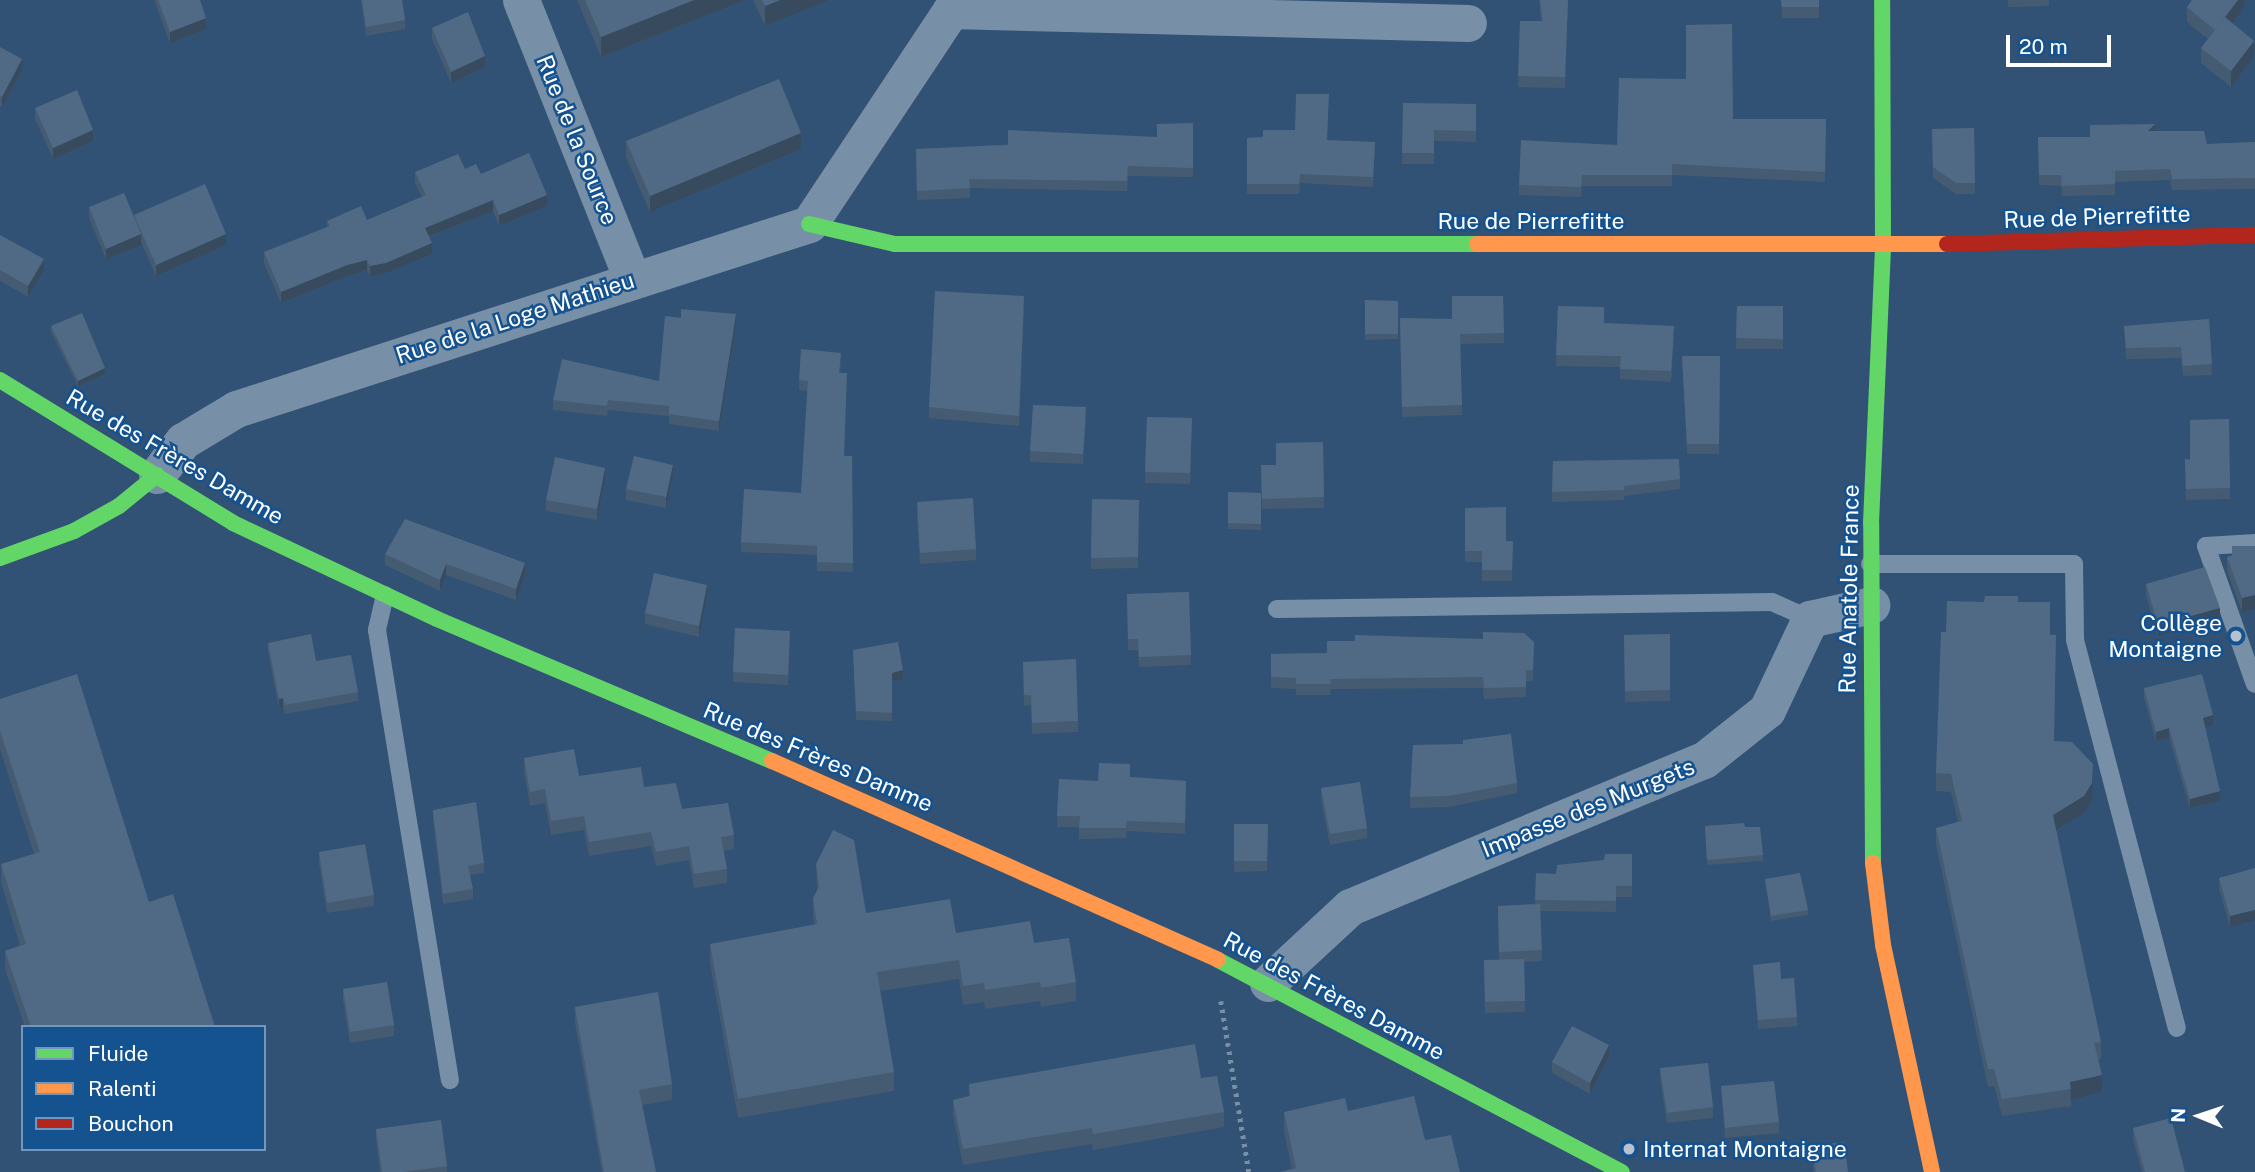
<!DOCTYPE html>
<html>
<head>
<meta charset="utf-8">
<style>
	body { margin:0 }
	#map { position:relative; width:2255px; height:1172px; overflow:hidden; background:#315274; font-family:"Public Sans",sans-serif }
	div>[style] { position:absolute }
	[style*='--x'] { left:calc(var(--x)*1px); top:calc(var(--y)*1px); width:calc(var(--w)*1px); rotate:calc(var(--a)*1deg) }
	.path>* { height:4.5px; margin-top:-2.25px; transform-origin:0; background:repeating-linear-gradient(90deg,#7890a7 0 3.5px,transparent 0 8.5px) }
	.lane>* { height:18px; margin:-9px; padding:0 9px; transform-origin:9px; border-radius:9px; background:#7890a7 }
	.street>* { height:37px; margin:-18.5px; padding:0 18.5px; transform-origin:18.5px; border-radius:18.5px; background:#7890a7 }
	.fast>* { height:16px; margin:-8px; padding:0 8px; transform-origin:8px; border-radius:8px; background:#63d668 }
	.slow>* { height:16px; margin:-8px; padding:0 8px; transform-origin:8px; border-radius:8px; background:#ff974d }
	.jam>* { height:16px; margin:-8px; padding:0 8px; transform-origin:8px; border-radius:8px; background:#b3261e }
	.wall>* { inset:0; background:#455b72 }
	.shaded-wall>* { inset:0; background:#384a5d }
	.building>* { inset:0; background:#506a85 }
	.dots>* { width:19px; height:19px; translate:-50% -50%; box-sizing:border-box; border:4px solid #155290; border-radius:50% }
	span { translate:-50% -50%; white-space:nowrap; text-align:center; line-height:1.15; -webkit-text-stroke:5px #155290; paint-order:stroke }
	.street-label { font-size:23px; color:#fff }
	.poi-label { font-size:23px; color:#fff }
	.right { translate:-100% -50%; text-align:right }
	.left { translate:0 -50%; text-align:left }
	.legend { position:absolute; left:21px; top:1025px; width:245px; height:126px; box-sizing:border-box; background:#155290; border:2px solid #7397bc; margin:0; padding:9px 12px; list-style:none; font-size:21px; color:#fff }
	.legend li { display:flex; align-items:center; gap:14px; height:35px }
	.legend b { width:35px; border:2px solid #7397bc }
	.north { position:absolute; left:2164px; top:1081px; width:70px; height:70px; -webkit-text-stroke:5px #155290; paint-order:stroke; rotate:272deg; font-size:19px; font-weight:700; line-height:28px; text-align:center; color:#fff }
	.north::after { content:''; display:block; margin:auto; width:24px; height:32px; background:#fff; clip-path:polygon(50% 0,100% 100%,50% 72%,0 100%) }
	.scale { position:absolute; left:2006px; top:35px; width:105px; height:32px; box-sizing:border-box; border:4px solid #fff; border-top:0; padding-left:9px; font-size:21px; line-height:24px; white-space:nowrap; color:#fff; -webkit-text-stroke:5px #155290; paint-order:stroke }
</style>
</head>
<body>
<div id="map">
	<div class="path">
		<i style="--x:1221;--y:1001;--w:173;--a:80.7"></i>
	</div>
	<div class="lane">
		<i style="--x:2255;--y:543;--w:49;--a:176.5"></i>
		<i style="--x:2206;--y:546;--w:146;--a:70.5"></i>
		<i style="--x:1870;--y:564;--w:204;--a:0"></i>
		<i style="--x:2074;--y:564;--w:76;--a:89.2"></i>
		<i style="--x:2075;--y:640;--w:401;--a:75.3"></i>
		<i style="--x:385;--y:595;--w:36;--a:103"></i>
		<i style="--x:377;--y:630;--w:456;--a:80.8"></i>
		<i style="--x:1277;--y:609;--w:495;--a:-0.8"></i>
		<i style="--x:1772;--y:602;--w:42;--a:24.1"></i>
	</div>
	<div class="street">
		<i style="--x:521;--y:0;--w:302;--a:68.3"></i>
		<i style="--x:951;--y:10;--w:517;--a:1.44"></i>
		<i style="--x:157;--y:475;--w:43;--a:-52.6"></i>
		<i style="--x:183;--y:441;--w:62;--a:-31.1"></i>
		<i style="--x:236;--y:409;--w:602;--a:-17.89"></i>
		<i style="--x:809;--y:224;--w:269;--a:-56.4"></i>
		<i style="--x:1268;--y:983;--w:112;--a:-42.8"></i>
		<i style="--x:1350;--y:907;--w:383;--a:-22.6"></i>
		<i style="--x:1704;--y:760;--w:80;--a:-38.4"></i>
		<i style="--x:1767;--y:710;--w:101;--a:-64.7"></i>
		<i style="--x:1810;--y:619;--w:63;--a:-12.9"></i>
	</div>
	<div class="fast">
		<i style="--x:809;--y:224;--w:88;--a:13.1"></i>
		<i style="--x:895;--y:244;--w:582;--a:0"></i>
		<i style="--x:0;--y:380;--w:273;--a:31.5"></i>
		<i style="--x:233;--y:523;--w:225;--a:25.2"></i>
		<i style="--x:437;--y:619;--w:364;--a:23"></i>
		<i style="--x:0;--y:558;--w:79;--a:-20"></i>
		<i style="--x:74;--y:531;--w:51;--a:-29.1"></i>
		<i style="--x:119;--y:506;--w:49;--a:-39.2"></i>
		<i style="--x:1873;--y:863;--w:340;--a:-90.3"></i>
		<i style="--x:1871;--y:523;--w:279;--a:-87.5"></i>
		<i style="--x:1883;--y:244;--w:244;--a:-90.2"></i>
		<i style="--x:1218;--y:960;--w:456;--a:27.7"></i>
	</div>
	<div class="slow">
		<i style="--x:1477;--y:244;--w:470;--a:0"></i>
		<i style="--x:772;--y:761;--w:488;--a:24"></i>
		<i style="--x:1873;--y:863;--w:83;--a:83"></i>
		<i style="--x:1883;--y:945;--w:232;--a:77.8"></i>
	</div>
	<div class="jam">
		<i style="--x:1947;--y:244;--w:308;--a:-1.7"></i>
	</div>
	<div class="wall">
		<i style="clip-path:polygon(154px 0,200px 0,206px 29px,170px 43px)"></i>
		<i style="clip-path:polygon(361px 0,402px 0,405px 20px,405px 29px,366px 36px)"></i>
		<i style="clip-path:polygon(577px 0,745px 0,601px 57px)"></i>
		<i style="clip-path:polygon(753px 0,829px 0,765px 26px)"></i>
		<i style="clip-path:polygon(1539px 0,1572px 0,1568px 0,1565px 88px,1518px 87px,1520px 21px,1541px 21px)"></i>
		<i style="clip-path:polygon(1781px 0,1819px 0,1819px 18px,1782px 18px)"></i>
		<i style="clip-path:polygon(2008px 0,2049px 0,2049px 6px,2008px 7px)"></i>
		<i style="clip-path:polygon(2244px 0,2244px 8px,2232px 23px,2254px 56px,2231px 87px,2201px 63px,2201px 48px,2208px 39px,2187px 22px,2187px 7px)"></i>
		<i style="clip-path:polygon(432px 28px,485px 67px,451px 83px,432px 39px)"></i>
		<i style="clip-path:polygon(0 47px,22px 70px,2px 107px,0 106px)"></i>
		<i style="clip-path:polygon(1403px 103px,1476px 104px,1476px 142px,1434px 141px,1434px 164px,1402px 164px)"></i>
		<i style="clip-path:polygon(35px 108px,93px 141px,53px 159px,35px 119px)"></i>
		<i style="clip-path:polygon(1733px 119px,1826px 119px,1825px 182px,1672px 175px,1672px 186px,1582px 186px,1581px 197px,1519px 195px,1519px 185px,1617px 145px)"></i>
		<i style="clip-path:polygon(1193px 123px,1193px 177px,1128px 176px,1127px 191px,970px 188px,970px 198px,917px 200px,916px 149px,1157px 137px)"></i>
		<i style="clip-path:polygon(1974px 128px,1975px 194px,1956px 194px,1933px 178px,1932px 129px)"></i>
		<i style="clip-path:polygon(2155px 131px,2207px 144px,2255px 142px,2255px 189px,2172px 190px,2170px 180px,2115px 182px,2115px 195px,2062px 196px,2061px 186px,2039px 185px,2038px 137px,2090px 137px)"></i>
		<i style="clip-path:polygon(1247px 138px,1375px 142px,1373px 187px,1300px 183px,1299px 194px,1247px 194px)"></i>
		<i style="clip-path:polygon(626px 141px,801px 149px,650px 212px,626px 157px)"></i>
		<i style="clip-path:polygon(465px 169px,481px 174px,547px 206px,499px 226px,493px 211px,429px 237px,432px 254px,386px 273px,370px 277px,367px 270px,347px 276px,281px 303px,264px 263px,264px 252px,327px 227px,327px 221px,367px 220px,422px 197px,415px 183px,415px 172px)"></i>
		<i style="clip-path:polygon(89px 207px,134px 217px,226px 245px,156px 276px,141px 242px,141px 245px,106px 259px,89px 218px)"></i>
		<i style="clip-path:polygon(0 235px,44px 270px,28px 297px,0 281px)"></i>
		<i style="clip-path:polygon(1503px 296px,1504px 343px,1460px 344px,1462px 415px,1402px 417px,1400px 318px,1452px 319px)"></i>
		<i style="clip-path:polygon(1365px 300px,1398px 301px,1398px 339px,1365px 340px)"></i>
		<i style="clip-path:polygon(1558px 306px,1604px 323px,1674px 337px,1671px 382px,1620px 379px,1620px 367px,1556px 366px)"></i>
		<i style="clip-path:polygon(1737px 306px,1783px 306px,1783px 349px,1736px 349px)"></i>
		<i style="clip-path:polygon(1024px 307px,1019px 426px,929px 418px,929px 407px)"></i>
		<i style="clip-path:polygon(2209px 319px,2212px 375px,2183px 376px,2181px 358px,2126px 359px,2124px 326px)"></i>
		<i style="clip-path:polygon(736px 324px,719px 431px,669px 424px,669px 416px,608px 410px,607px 416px,553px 410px,553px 400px,659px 381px)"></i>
		<i style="clip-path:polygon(51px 326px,105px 374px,78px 386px,51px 332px)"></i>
		<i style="clip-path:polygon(1682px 356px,1720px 356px,1719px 454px,1687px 454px)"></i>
		<i style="clip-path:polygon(841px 363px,840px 373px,844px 456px,852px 456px,853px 572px,817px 571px,817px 555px,741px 552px,741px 542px,801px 493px,807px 391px,799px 390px,799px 380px)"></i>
		<i style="clip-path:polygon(1147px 417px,1192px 418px,1190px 484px,1145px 483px)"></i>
		<i style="clip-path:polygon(1086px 418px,1083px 464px,1030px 462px,1030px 451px)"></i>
		<i style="clip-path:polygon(2229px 419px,2230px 499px,2186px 500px,2185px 459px,2190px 460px)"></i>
		<i style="clip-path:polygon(1323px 442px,1324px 508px,1262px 509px,1261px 476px,1276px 465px)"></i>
		<i style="clip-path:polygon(1553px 461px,1680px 479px,1680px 489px,1624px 496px,1624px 500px,1552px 502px)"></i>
		<i style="clip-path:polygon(673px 475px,666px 508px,626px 500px,626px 489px)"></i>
		<i style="clip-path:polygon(605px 478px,597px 520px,546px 511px,546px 500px)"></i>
		<i style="clip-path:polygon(1228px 492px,1261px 493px,1261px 530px,1228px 529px)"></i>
		<i style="clip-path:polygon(1092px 499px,1139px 500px,1138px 568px,1091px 569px)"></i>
		<i style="clip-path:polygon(1465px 508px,1506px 541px,1513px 541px,1512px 581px,1482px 581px,1482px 562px,1465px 562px)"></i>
		<i style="clip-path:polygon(917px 513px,976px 549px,976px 560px,920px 564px)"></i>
		<i style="clip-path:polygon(2255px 546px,2242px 612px,2227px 571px,2227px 557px)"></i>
		<i style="clip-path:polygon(385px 554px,525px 574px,516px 600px,446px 575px,440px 591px,385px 565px)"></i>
		<i style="clip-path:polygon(2146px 584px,2220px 619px,2158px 636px,2146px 595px)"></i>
		<i style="clip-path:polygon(1189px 592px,1191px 665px,1139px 667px,1138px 650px,1128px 650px,1127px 594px)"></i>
		<i style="clip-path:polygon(707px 596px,699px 637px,645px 624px,645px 613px)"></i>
		<i style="clip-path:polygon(1984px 602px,2018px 602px,2050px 635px,2054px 741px,2092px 801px,2084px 813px,2056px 830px,2101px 1042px,2101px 1059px,2098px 1060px,2102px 1092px,2071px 1100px,2071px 1106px,2002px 1116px,1994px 1086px,1988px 1087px,1936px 845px,1936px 828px,1958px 822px,1951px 792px,1936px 791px,1936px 773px,1946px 632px)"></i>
		<i style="clip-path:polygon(735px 628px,790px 641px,788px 685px,733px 682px)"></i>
		<i style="clip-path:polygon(1670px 634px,1670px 701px,1625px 702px,1624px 635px)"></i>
		<i style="clip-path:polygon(1534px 642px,1533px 681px,1526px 681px,1526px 697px,1484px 699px,1483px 688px,1331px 689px,1330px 695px,1296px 695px,1296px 689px,1271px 688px,1271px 654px,1327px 653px)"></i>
		<i style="clip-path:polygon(268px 643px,358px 692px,358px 701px,285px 714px,283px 707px,279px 708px,268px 652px)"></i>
		<i style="clip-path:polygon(853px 650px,903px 679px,892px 681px,892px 721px,856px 720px)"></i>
		<i style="clip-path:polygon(1023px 662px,1078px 721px,1078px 732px,1032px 734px,1031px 705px,1024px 706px)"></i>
		<i style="clip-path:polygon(2144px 688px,2213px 725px,2205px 727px,2220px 801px,2190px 808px,2169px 738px,2156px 741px,2144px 698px)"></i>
		<i style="clip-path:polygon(0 699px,149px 902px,215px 1027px,25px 1027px,5px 969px,5px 951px,20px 945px,1px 883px,1px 864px,34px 854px,0 749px)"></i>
		<i style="clip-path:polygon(524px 758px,579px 776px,644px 787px,682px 809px,734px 835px,734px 849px,723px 851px,727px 869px,727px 883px,694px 888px,689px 860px,656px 866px,651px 846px,589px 856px,584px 830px,551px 835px,545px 803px,530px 806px,524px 771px)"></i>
		<i style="clip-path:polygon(1130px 777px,1186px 781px,1185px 834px,1127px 831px,1126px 838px,1079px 839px,1079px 827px,1057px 827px,1059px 779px,1098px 781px)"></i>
		<i style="clip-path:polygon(1517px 783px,1517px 793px,1449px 807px,1410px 808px,1410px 797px)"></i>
		<i style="clip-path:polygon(1321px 788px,1367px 828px,1367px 838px,1330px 845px,1321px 799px)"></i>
		<i style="clip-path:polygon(433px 810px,484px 863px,484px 873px,470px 875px,473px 889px,473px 899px,443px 904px,433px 820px)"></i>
		<i style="clip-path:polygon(1234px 824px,1268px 824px,1267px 871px,1234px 872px)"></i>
		<i style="clip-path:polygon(1705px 826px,1745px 827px,1763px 855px,1763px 861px,1707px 865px)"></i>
		<i style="clip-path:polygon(319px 852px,374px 895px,374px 906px,327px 913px,319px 863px)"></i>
		<i style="clip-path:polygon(1632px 854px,1632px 897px,1616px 897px,1616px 912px,1540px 911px,1542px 961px,1524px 962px,1525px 1012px,1485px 1013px,1484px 960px,1499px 960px,1498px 906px,1535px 904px,1536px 873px,1556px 874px,1604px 860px)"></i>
		<i style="clip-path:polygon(816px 864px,866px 913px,956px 933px,1034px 943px,1076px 982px,1076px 1001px,1041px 1007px,1040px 1001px,985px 1009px,984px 1002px,963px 1005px,959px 979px,880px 991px,894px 1072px,894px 1091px,738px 1118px,710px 963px,710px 944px,814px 925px,813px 917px,813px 898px,817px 891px)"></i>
		<i style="clip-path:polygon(2255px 868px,2230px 927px,2219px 889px,2219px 878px)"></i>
		<i style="clip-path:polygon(1765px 879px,1808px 910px,1808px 915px,1771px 921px)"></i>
		<i style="clip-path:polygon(1753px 965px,1781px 979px,1797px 1017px,1797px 1026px,1758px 1029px)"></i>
		<i style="clip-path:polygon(343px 989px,394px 1025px,394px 1036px,350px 1043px,343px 1000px)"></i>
		<i style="clip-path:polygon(575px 1007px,672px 1084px,672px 1100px,642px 1105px,656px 1172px,602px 1172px,575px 1023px)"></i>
		<i style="clip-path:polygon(1609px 1056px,1590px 1094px,1552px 1073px,1552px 1062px)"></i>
		<i style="clip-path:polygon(1660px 1068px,1713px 1107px,1713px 1118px,1667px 1123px,1660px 1079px)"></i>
		<i style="clip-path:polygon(1201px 1078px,1224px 1112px,1224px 1127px,1093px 1150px,1092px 1144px,963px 1165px,953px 1115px,953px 1100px,969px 1096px,969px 1084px)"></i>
		<i style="clip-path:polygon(1721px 1086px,1779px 1122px,1779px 1133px,1725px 1138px)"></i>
		<i style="clip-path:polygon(1348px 1111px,1425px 1140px,1292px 1169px,1284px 1132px,1284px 1112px)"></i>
		<i style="clip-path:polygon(2133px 1128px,2185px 1172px,2142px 1172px,2133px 1139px)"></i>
		<i style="clip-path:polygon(376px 1129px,447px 1166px,447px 1172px,380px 1172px,376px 1140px)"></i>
		<i style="clip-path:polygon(1812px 1146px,1848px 1172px,1814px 1172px,1812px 1157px)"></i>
	</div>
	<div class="shaded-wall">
		<i style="clip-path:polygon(694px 0,745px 0,601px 57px,601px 37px)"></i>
		<i style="clip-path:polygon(780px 0,829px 0,765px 26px,765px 6px)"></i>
		<i style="clip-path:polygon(2238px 0,2244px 0,2244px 8px,2215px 45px,2215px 30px)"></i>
		<i style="clip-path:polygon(206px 18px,206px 29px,170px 43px,170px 32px)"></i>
		<i style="clip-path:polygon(2254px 41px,2254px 56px,2231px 87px,2231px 71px)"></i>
		<i style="clip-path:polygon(485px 56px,485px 67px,451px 83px,451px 72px)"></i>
		<i style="clip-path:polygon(22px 59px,22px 70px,2px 107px,2px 97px)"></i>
		<i style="clip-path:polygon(2155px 124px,2155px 134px,2148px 131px)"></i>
		<i style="clip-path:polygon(93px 130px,93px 141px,53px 159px,53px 148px)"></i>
		<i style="clip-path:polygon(801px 133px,801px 149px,650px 212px,650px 196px)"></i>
		<i style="clip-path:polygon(547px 195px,547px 206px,499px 226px,499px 215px)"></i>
		<i style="clip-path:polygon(493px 200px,493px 211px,425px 238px,425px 228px)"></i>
		<i style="clip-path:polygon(141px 234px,141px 245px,106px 259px,106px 249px)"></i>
		<i style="clip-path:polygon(226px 234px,226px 245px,156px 276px,156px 265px)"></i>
		<i style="clip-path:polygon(432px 243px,432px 254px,386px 273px,370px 277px,370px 266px)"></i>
		<i style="clip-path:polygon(44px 259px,44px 270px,28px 297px,28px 286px)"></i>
		<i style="clip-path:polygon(367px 260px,367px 270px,347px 276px,281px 303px,281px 292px,347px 265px)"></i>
		<i style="clip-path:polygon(736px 314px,736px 324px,719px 431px,719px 421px)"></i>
		<i style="clip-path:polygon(105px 368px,105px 374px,78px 386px,78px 381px)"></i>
		<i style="clip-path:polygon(673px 465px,673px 475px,666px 508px,666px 497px)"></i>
		<i style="clip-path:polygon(605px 468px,605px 478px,597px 520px,597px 509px)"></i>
		<i style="clip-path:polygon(525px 563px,525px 574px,516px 600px,516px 589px)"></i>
		<i style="clip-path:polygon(446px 564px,446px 575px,440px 591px,440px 580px)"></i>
		<i style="clip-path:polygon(707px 585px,707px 596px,699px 637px,699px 626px)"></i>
		<i style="clip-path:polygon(2255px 595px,2255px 609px,2242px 612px,2242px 598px)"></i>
		<i style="clip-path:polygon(2220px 608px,2220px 619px,2158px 636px,2158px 625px)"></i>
		<i style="clip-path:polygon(903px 670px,903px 679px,892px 681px,892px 673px)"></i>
		<i style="clip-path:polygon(283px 698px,283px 707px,279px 708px,279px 699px)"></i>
		<i style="clip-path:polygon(2213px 715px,2213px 725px,2203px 728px,2203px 718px)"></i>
		<i style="clip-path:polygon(2169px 728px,2169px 738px,2156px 741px,2156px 732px)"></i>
		<i style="clip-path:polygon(2093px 764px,2092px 801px,2084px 813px,2053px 832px,2053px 815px)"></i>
		<i style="clip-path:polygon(2220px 791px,2220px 801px,2190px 808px,2190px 799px)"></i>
		<i style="clip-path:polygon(2255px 910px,2255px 920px,2230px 927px,2230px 916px)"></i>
		<i style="clip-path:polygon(1609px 1045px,1609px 1056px,1590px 1094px,1590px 1083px)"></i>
		<i style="clip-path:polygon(2102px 1075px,2102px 1092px,2071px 1100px,2070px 1082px)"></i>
	</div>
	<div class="building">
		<i style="clip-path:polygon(158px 0,200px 0,206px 18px,170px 32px)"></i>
		<i style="clip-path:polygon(362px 0,402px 0,405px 20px,366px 27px)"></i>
		<i style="clip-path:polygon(585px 0,694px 0,601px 37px)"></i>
		<i style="clip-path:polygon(762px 0,780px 0,765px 6px)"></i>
		<i style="clip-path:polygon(1540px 0,1568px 0,1565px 77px,1518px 76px,1520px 21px,1543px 21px)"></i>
		<i style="clip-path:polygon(1781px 0,1819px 0,1819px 7px,1782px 7px)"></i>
		<i style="clip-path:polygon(2192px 0,2238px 0,2215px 30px,2187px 7px)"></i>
		<i style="clip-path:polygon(468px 12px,485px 56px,451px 72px,432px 28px)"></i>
		<i style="clip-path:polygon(2225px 17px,2254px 41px,2231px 71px,2201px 48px)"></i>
		<i style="clip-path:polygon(1732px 24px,1733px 119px,1826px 119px,1825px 172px,1672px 164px,1672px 175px,1582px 175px,1581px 187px,1519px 185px,1521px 140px,1617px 145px,1619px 78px,1686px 79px,1686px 25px)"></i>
		<i style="clip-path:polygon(0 47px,22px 59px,2px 97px,0 96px)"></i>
		<i style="clip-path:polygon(779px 79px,801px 133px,650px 196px,626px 141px)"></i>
		<i style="clip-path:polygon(77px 90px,93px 130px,53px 148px,35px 108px)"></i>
		<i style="clip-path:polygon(1296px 94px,1329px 94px,1327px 140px,1375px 142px,1373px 177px,1300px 174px,1299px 184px,1247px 184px,1247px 138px,1263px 137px,1263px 130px,1295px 130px)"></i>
		<i style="clip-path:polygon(1403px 103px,1476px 104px,1476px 131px,1434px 130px,1434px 153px,1402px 153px)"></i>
		<i style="clip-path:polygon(1193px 123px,1193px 168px,1128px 166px,1127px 181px,969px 179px,970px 188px,917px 191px,916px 149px,1008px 145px,1008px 130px,1157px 137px,1157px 124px)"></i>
		<i style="clip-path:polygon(2155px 124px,2148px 131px,2204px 131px,2207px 144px,2255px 142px,2255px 178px,2172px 179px,2170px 169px,2115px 171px,2115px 184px,2062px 186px,2061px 175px,2039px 175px,2038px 137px,2090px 137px,2090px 125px)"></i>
		<i style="clip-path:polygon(1974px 128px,1975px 183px,1956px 183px,1933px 167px,1932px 129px)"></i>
		<i style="clip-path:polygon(529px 153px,547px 195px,499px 215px,493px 200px,425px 228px,432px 243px,386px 263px,370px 266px,367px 260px,347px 265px,281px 292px,264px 252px,330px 226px,327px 221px,361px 206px,367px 220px,426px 195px,415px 172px,458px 154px,465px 169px,476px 164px,481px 174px)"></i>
		<i style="clip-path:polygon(205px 184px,226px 234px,156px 265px,134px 215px)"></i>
		<i style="clip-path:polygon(124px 193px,141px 234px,106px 249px,89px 207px)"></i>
		<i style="clip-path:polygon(0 235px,44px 259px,28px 286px,0 270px)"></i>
		<i style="clip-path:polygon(935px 291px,1024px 296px,1019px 416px,929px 407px)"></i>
		<i style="clip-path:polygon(1452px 296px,1503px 296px,1504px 333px,1460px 334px,1462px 405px,1402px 407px,1400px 318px,1452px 319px)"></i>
		<i style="clip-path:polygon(1365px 300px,1398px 301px,1398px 334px,1365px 334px)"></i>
		<i style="clip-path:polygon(1558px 306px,1604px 307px,1604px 323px,1674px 326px,1671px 371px,1620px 369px,1621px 356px,1556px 355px)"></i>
		<i style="clip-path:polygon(1737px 306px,1783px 306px,1783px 339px,1736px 338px)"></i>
		<i style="clip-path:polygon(681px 309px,736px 314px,719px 421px,669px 414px,669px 406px,608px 400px,607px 406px,553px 400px,562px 359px,659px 381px,665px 316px,681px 318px)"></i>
		<i style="clip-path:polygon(82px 313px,105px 368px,78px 381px,51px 326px)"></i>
		<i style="clip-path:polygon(2209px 319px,2212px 364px,2183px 366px,2181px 347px,2126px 348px,2124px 326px)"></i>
		<i style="clip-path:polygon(801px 349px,841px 353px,839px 373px,847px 373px,844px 456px,852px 456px,853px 563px,817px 562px,817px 546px,741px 542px,744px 489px,801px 493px,808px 381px,799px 380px)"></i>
		<i style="clip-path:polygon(1682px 356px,1720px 356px,1719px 444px,1687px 444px)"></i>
		<i style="clip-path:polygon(1033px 405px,1086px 407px,1083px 454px,1030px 451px)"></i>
		<i style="clip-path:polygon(1147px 417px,1192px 418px,1190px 473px,1145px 472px)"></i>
		<i style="clip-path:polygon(2229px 419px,2230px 488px,2186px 489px,2185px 459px,2190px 460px,2190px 420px)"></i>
		<i style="clip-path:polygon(1323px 442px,1324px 497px,1262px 499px,1261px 465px,1276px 465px,1276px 443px)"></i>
		<i style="clip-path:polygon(634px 456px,673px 465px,666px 497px,626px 489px)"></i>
		<i style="clip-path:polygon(555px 457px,605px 468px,597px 509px,546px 500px)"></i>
		<i style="clip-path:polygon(1679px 459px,1680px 479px,1624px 486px,1624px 490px,1552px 492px,1553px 461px)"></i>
		<i style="clip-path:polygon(1228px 492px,1261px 493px,1261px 524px,1228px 523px)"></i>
		<i style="clip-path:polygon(973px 498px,976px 549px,920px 553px,917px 502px)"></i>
		<i style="clip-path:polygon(1092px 499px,1139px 500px,1138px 557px,1091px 558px)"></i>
		<i style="clip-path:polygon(1506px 507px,1506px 541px,1513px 541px,1512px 570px,1482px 570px,1482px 551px,1465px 551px,1465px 508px)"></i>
		<i style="clip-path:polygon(405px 519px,525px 563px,516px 589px,446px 564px,440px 580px,385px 554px)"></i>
		<i style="clip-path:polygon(2232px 546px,2255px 546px,2255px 595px,2242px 598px,2227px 557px,2232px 556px)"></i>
		<i style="clip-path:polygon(2205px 567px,2220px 608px,2158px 625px,2146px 584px)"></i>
		<i style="clip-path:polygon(654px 573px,707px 585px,699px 626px,645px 613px)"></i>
		<i style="clip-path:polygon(1189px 592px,1191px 655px,1139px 657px,1138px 639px,1128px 639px,1127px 594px)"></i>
		<i style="clip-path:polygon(1985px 596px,2018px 596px,2018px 602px,2050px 602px,2050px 635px,2056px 635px,2054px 741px,2072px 742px,2093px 764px,2092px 783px,2084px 796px,2053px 815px,2101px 1042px,2094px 1043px,2102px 1075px,2070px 1082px,2071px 1089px,2002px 1099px,1994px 1069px,1988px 1069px,1936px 828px,1962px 821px,1951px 774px,1936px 773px,1941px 632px,1946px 632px,1947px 601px,1984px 602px)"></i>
		<i style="clip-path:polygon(735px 628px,790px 631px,788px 675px,733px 672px)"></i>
		<i style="clip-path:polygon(1483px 632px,1524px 633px,1534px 642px,1533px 670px,1526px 670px,1526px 687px,1484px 688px,1483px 677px,1331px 679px,1330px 684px,1296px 684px,1296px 678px,1271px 677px,1271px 654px,1327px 653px,1327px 641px,1355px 641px,1355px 635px,1483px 639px)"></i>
		<i style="clip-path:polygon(311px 634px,316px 661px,351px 655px,358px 692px,285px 705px,283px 698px,279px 699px,268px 643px)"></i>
		<i style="clip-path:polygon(1670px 634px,1670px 690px,1625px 691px,1624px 635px)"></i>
		<i style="clip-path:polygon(898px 642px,903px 670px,892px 673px,892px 713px,856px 711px,853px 650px)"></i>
		<i style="clip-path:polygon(1076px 659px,1078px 721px,1032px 723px,1031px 695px,1024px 695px,1023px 662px)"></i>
		<i style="clip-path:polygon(77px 674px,149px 902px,173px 894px,215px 1027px,31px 1027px,5px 951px,26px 944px,1px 864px,40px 852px,0 731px,0 699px)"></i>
		<i style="clip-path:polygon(2202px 674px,2213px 715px,2203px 718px,2220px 791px,2190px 799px,2169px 728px,2156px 732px,2144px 688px)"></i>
		<i style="clip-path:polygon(1511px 734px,1517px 783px,1449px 796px,1410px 797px,1413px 745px,1463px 744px,1463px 740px)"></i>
		<i style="clip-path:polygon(574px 749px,579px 776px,641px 767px,644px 787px,676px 783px,682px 809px,728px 803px,734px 835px,721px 837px,727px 869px,694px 874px,689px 846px,656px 852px,651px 832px,589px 842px,584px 816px,551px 821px,545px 789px,530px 792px,524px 758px)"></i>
		<i style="clip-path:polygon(1099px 763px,1130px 764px,1130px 777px,1186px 781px,1185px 823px,1127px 821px,1126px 828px,1079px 828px,1080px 816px,1057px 816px,1059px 779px,1098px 781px)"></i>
		<i style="clip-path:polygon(1360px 782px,1367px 828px,1330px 834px,1321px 788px)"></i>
		<i style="clip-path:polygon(476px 802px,484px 863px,468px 866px,473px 889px,443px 894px,433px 810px)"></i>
		<i style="clip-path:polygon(1744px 823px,1745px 827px,1760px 827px,1763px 855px,1707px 860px,1705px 826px)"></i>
		<i style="clip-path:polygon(1234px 824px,1268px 824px,1267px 861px,1234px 861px)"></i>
		<i style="clip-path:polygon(833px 830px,854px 840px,866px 913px,950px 899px,956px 933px,1030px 921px,1034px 943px,1069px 938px,1076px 982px,1041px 988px,1040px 982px,985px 990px,984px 983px,963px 986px,959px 960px,877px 972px,894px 1072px,738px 1099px,710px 944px,817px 924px,813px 898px,819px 887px,816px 864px)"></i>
		<i style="clip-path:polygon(365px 844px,374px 895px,327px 903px,319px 852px)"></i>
		<i style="clip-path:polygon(1605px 854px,1632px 854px,1632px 886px,1616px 886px,1616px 901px,1535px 900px,1536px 873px,1556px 874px,1557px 865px,1604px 860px)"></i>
		<i style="clip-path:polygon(2255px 868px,2255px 910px,2230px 916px,2219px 878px)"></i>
		<i style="clip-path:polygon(1800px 873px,1808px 910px,1771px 916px,1765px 879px)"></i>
		<i style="clip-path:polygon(1540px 904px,1542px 950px,1499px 952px,1498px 906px)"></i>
		<i style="clip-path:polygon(1524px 959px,1525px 1001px,1485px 1002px,1484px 960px)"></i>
		<i style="clip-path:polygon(1780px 962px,1781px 979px,1794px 978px,1797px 1017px,1758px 1020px,1753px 965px)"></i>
		<i style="clip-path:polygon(387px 982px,394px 1025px,350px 1032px,343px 989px)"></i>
		<i style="clip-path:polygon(658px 992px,672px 1084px,639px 1090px,656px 1172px,604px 1172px,575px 1007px)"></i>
		<i style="clip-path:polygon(1572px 1026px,1609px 1045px,1590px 1083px,1552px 1062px)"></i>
		<i style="clip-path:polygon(1195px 1044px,1201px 1078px,1217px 1076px,1224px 1112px,1093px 1134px,1092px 1128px,963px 1149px,953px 1100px,970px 1096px,969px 1084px)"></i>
		<i style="clip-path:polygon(1708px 1063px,1713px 1107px,1667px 1113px,1660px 1068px)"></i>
		<i style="clip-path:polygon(1774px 1081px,1779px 1122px,1725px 1128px,1721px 1086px)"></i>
		<i style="clip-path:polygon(1414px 1096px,1425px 1140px,1451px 1135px,1460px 1172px,1280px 1172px,1296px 1168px,1284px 1112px,1345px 1098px,1348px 1111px)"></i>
		<i style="clip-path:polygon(2171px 1118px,2185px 1172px,2145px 1172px,2133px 1128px)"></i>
		<i style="clip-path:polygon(441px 1120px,447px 1166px,404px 1172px,382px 1172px,376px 1129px)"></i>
		<i style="clip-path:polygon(1844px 1142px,1848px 1172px,1816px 1172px,1812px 1146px)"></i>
	</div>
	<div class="dots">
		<i style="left:2236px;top:636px;background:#b7c2ce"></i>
		<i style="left:1629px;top:1149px;background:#b7c2ce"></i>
	</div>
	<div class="street-label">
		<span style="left:577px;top:140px;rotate:68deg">Rue de la Source</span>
		<span style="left:2097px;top:217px;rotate:-2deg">Rue de Pierrefitte</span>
		<span style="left:1531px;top:221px">Rue de Pierrefitte</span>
		<span style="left:515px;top:318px;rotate:-18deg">Rue de la Loge Mathieu</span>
		<span style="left:175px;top:457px;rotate:30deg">Rue des Frères Damme</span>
		<span style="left:1849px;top:589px;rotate:-89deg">Rue Anatole France</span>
		<span style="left:818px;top:757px;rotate:23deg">Rue des Frères Damme</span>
		<span style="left:1588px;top:808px;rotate:-22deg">Impasse des Murgets</span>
		<span style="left:1334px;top:996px;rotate:28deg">Rue des Frères Damme</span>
	</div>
	<div class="poi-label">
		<span class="right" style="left:2222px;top:636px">Collège<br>Montaigne</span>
		<span class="left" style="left:1643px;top:1149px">Internat Montaigne</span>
	</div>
	<ul class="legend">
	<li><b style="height:9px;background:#63d668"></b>Fluide</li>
	<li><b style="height:9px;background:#ff974d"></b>Ralenti</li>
	<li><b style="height:9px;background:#b3261e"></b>Bouchon</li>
	</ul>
	<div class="north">N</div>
	<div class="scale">20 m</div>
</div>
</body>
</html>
